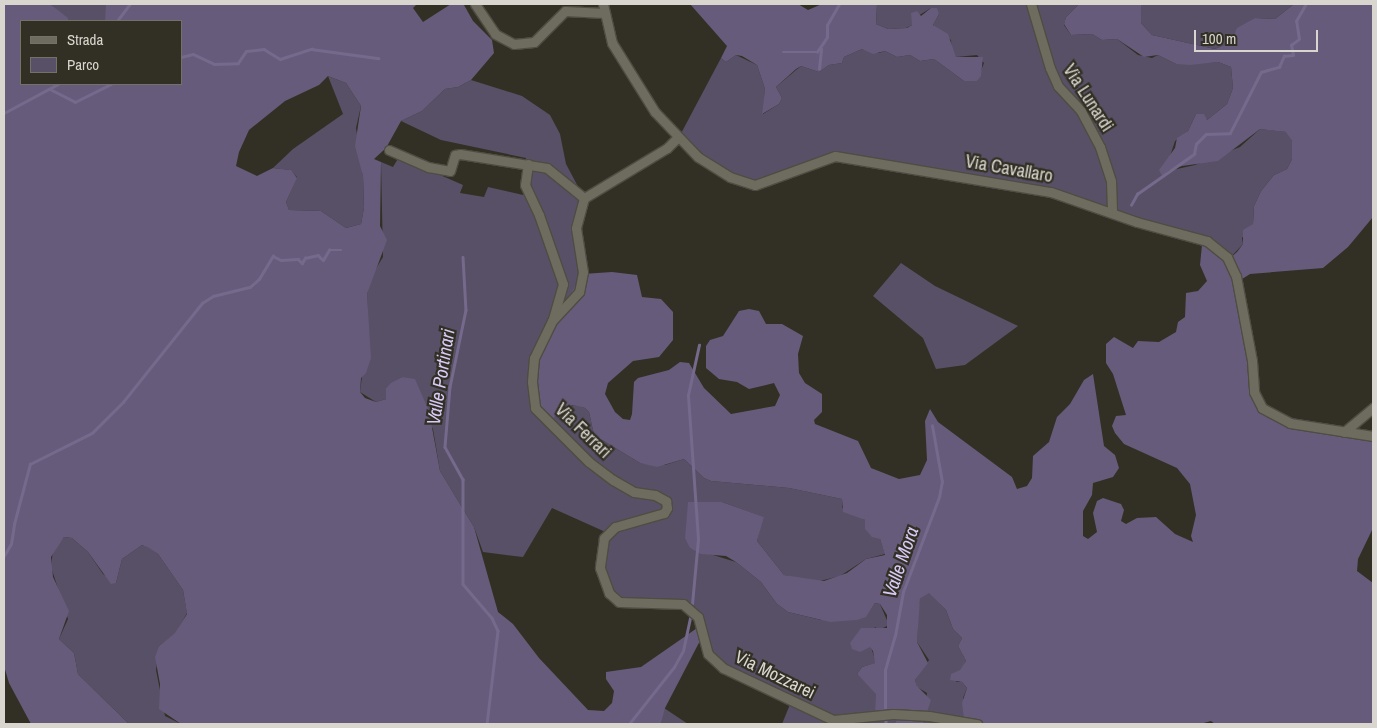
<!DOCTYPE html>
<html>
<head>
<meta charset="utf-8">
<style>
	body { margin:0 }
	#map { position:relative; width:1377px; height:728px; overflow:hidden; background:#323024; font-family:"Archivo Narrow",sans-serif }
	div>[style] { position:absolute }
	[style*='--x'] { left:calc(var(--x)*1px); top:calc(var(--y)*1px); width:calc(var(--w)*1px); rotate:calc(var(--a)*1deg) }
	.green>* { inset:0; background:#575066 }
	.forest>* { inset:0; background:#665b7b }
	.stream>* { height:2.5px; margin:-1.25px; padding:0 1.25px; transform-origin:1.25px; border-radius:1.25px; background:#756a8b }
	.roads { filter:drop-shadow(1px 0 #4f4d43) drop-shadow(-1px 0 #4f4d43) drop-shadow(0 1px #4f4d43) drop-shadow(0 -1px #4f4d43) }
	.minor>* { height:9px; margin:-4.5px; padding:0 4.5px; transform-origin:4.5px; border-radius:4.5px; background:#6e6c5e }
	span { translate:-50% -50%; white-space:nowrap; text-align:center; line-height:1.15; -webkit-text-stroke:4.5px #323024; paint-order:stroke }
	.street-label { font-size:18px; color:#d8d6cf }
	.water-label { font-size:19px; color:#d9caf8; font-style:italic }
	.frame { position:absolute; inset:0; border:5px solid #d8d6cf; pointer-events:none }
	.legend { position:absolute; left:20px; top:20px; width:162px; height:65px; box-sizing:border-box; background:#323024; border:1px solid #747268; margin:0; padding:6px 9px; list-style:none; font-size:15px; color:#d8d6cf }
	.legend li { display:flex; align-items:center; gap:10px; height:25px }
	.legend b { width:25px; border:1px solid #747268 }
	.scale { position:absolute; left:1194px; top:30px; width:124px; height:22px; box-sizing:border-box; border:2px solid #d8d6cf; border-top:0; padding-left:6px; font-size:15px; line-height:18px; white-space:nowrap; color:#d8d6cf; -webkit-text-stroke:4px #323024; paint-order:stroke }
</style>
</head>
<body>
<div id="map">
	<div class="green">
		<i style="clip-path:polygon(50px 4px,106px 4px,107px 17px,105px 21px,68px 21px)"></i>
		<i style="clip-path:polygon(877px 4px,1079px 4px,1066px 17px,1064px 25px,1071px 35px,1092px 34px,1102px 40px,1117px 39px,1138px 55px,1152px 58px,1158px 55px,1176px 64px,1218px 62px,1231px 67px,1233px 88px,1227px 104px,1207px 120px,1196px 114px,1188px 131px,1175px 141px,1163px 178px,1168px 171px,1195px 165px,1240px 147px,1260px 129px,1287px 132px,1292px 141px,1292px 159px,1287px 169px,1274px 175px,1261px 191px,1254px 206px,1253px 224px,1242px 238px,1243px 244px,1229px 259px,1203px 235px,1138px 222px,1085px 202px,845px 156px,757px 184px,738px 181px,677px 141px,721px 58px,726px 62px,736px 55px,757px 65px,765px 89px,763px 114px,779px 104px,782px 98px,776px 87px,796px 70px,801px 66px,819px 72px,829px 65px,842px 63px,844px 57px,862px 49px,879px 53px,885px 51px,897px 57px,910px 55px,920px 61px,934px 59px,964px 81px,977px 81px,984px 63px,977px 55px,956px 57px,952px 52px,951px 40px,933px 25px,939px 14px,931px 8px,913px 19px,912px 25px,906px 28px,888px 29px,876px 24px)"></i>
		<i style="clip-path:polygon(1141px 4px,1294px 4px,1275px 19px,1255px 18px,1233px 35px,1231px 42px,1215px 49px,1152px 35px,1141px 23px)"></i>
		<i style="clip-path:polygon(328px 76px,346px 83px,361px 106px,356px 128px,363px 176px,364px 208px,361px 224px,346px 228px,321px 211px,289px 210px,286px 202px,297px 177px,290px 170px,273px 168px,293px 149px,343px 114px)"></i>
		<i style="clip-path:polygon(471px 80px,522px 96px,550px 115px,560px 134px,566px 164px,583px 196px,576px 234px,583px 274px,558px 413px,574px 405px,585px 408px,589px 412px,594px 435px,640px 463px,665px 465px,684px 459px,704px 478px,711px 481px,789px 488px,842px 499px,842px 508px,865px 520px,880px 539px,885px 554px,866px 559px,840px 576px,816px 582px,784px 575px,757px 541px,763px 517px,722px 502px,688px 502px,690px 548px,736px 562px,761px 582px,777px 604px,788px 612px,821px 620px,866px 616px,875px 603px,880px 604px,889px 625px,879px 630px,875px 627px,871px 647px,876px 663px,862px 667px,857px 674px,900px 715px,894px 724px,782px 724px,791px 702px,714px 662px,700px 626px,682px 604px,628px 603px,611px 594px,600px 557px,610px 534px,552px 508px,523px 557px,483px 552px,474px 527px,440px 471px,433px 429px,402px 377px,386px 388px,386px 399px,376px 402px,360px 392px,368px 330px,367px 294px,372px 275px,383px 257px,381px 162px,393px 167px,399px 157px,463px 185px,460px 193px,484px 197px,488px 187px,523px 195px,526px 158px,441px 140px,401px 121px,422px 111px,445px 89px,458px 87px)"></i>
		<i style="clip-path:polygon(901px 263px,935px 286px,1018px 326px,965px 365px,936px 369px,923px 338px,873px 296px)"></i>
		<i style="clip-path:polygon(64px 537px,72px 538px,88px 552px,103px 574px,116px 583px,122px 559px,142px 545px,150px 548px,158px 554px,183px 590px,187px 613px,176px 633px,159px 646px,156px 670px,165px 716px,181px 724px,129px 724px,78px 674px,74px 653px,59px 639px,68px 619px,51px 567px,53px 550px)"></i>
		<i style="clip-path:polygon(929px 592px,946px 610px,953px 629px,962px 638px,958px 646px,966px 661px,956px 682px,962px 682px,967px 688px,963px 698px,976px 724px,923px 724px,927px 693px,917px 687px,915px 680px,929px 660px,917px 642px,918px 610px,920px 599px)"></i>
		<i style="clip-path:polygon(664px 708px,688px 724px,661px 724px)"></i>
	</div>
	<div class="forest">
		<i style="clip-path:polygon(evenodd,4px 4px,50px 4px,68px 18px,68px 21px,21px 21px,21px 84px,181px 84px,181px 21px,105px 21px,106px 4px,417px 4px,413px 8px,423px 22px,451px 4px,464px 5px,473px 21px,492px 40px,494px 53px,471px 80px,458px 87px,445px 89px,422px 111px,401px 121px,386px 148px,374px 159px,381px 162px,380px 226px,387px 240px,367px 294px,371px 358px,366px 373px,361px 378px,360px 392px,365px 398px,376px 402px,386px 399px,386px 388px,391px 383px,402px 377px,415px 379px,429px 411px,440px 471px,474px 527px,498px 612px,513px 624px,539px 658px,588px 710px,604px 711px,612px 703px,614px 691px,606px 679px,606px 672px,641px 667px,700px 626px,703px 635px,665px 708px,661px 724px,181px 724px,159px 709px,160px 684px,155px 657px,159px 646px,175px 633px,187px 614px,183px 590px,158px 554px,149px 548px,142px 545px,122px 559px,116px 583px,111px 584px,88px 552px,72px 538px,64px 537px,51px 557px,53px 577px,69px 611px,59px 639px,74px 653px,78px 674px,129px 724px,31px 724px,9px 683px,4px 666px,4px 4px,328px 76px,346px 83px,361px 106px,355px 146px,363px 176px,364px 208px,361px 224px,346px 228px,321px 211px,289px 210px,286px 202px,297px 178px,291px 170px,273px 168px,257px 176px,236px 166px,239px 152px,249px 130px,285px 101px,319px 85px,328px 76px)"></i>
		<i style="clip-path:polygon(690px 4px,798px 4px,808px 10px,822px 4px,877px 4px,876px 24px,888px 29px,907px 28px,912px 25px,911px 13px,917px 11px,921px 16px,931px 8px,937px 8px,939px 14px,933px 25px,948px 34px,956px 57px,983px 57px,981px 76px,977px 81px,964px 81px,934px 59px,920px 61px,910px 55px,897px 57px,885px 51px,873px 54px,862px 49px,844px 57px,842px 63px,829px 65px,819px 72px,801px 66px,796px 69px,776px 87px,782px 98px,779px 104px,762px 114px,765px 89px,757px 65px,742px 56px,736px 55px,726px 62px,721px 58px,727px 46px)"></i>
		<i style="clip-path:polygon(1079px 4px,1141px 4px,1141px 23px,1152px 35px,1215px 49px,1231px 42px,1237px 28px,1255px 18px,1275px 19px,1294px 4px,1373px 4px,1373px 217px,1348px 247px,1323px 268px,1250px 274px,1239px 281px,1255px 394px,1261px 405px,1283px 419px,1373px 433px,1373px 528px,1358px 559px,1357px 571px,1373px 583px,1373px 724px,1215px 724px,1211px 721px,1200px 724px,976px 724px,964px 719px,962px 703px,967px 688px,962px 682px,950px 680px,951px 674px,960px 670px,966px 661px,958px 646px,962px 638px,953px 629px,946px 610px,929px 593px,920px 599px,917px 642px,928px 663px,915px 680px,917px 686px,931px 700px,923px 724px,894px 724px,900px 715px,875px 715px,876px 694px,857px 674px,862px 667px,875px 663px,873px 651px,870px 647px,860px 652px,852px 649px,850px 643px,861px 628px,887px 628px,887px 615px,880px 604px,875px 603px,866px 617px,857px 620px,830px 622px,788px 612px,777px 604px,761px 582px,736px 562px,726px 556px,701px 554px,690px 548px,685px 538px,688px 502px,722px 502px,764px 517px,757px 541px,784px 575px,824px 581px,847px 573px,866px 559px,885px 555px,880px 539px,872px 537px,865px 529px,865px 520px,843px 512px,842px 499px,789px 488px,711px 481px,704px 478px,684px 459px,657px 467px,640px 463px,594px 435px,589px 412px,585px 408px,573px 405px,558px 413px,549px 423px,534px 403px,531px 375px,541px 340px,583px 274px,612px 272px,637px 275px,642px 297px,661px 299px,673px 312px,673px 340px,659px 357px,633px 361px,608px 383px,605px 394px,615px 412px,623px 419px,630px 420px,632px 414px,634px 382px,638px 378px,669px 370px,680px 362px,689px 363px,704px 388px,731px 414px,775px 406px,780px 395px,774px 383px,749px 389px,737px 382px,719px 379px,706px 368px,706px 346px,710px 340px,723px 336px,739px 311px,749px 309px,759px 311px,766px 324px,782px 324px,803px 336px,798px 354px,799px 373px,805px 383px,822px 394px,822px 412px,814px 420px,815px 424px,858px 441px,871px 468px,899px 479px,920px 475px,927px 460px,925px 421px,930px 409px,938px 422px,1012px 477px,1017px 489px,1027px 486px,1032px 478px,1033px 456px,1049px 442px,1057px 417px,1070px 404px,1084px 380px,1093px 374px,1104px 446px,1115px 455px,1119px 468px,1113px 477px,1093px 483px,1092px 495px,1083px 511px,1083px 536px,1088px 539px,1097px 532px,1093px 513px,1097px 501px,1103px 498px,1121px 504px,1124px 510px,1121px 521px,1126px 524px,1137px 518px,1156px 517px,1175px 534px,1193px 542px,1191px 536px,1196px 515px,1190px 484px,1177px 468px,1124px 444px,1115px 433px,1112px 426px,1116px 416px,1126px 415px,1113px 374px,1106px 363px,1106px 344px,1114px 337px,1133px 348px,1138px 341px,1159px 342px,1176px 332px,1178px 322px,1185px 317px,1186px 293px,1198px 291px,1207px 281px,1200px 265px,1203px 235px,1229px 259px,1237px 252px,1243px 244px,1243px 230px,1253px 224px,1254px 206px,1261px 191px,1274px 175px,1287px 169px,1292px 159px,1292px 141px,1286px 132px,1260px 129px,1218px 161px,1182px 166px,1168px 171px,1163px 178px,1159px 170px,1175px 148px,1177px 138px,1188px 131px,1196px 114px,1204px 114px,1207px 120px,1227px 104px,1233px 88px,1231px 67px,1218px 62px,1190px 65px,1176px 64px,1158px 55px,1144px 57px,1117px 39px,1102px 40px,1092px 34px,1071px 35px,1064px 24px,1066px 17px)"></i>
	</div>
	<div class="stream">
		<i style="--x:117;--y:21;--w:21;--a:-53"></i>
		<i style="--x:783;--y:52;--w:34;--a:0"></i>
		<i style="--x:817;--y:52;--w:18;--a:-56"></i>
		<i style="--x:827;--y:37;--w:12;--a:-90"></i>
		<i style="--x:827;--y:25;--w:24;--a:-60"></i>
		<i style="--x:181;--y:57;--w:12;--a:-14"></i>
		<i style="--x:193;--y:54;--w:23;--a:25"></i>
		<i style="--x:214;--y:64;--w:24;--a:-2"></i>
		<i style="--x:238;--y:63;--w:14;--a:-56"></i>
		<i style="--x:246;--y:51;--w:18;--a:-6"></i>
		<i style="--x:264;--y:49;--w:19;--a:32"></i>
		<i style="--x:280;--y:59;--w:33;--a:-18"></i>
		<i style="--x:311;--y:49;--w:68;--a:7.7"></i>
		<i style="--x:819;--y:69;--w:20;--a:-84"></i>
		<i style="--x:50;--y:89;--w:28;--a:27"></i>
		<i style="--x:75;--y:102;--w:40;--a:-26.6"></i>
		<i style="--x:4;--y:113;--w:61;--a:-28.2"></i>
		<i style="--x:1131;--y:205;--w:13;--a:-61"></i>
		<i style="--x:1137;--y:194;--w:70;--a:-35.1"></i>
		<i style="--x:1194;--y:154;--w:10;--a:-79"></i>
		<i style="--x:1196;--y:144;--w:14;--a:-45"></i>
		<i style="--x:1206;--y:134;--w:24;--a:-2"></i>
		<i style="--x:1230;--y:133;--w:68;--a:-63.1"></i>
		<i style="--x:1261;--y:72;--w:19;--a:-16"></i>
		<i style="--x:1279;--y:67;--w:12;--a:-66"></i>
		<i style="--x:1284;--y:56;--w:9;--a:-6"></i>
		<i style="--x:1293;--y:55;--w:10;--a:-101"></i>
		<i style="--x:1291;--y:45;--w:10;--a:-37"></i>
		<i style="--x:1299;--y:39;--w:18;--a:-99"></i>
		<i style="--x:1296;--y:21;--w:20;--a:-60"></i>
		<i style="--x:463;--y:257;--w:53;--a:86.8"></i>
		<i style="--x:466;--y:310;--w:79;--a:101.7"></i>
		<i style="--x:450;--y:387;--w:60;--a:94.8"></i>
		<i style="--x:445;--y:447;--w:37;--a:61"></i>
		<i style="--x:463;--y:479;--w:105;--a:90"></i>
		<i style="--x:463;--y:584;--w:45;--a:49.5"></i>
		<i style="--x:492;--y:618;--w:14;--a:65"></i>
		<i style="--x:498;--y:631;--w:94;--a:96.7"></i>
		<i style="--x:4;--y:556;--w:14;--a:-60"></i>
		<i style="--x:11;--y:544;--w:20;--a:-81"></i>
		<i style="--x:14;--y:524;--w:62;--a:-75.1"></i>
		<i style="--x:30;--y:464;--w:69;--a:-26.6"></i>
		<i style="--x:92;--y:433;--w:44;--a:-45"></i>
		<i style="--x:123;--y:402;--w:127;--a:-51.4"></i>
		<i style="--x:202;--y:303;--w:13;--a:-32"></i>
		<i style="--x:213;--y:296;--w:38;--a:-14"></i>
		<i style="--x:250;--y:287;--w:12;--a:-42"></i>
		<i style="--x:259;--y:279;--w:27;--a:-59"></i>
		<i style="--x:273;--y:256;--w:9;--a:27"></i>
		<i style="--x:281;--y:260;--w:17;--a:-3"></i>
		<i style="--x:298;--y:259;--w:6;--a:45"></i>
		<i style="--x:302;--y:263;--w:6;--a:-59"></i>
		<i style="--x:305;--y:258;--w:13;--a:-13"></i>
		<i style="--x:318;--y:255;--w:7;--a:45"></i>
		<i style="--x:323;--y:260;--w:12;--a:-59"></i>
		<i style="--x:329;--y:250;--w:12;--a:0"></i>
		<i style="--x:692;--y:604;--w:65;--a:-84.7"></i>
		<i style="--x:698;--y:539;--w:144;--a:-94"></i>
		<i style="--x:688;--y:395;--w:51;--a:-77.6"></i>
		<i style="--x:885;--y:708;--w:38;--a:-90"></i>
		<i style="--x:885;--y:670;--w:35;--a:-74"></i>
		<i style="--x:895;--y:636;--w:45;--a:-79.7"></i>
		<i style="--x:903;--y:592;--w:102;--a:-69.2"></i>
		<i style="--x:939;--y:497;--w:15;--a:-79"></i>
		<i style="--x:942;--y:482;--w:57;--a:-100.1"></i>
		<i style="--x:886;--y:720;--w:4;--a:90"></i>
		<i style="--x:629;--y:724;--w:73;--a:-51.7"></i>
		<i style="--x:674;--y:667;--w:18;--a:-61"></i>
		<i style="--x:683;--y:651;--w:34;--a:-78"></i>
	</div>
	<div class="roads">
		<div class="minor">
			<i style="--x:475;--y:4;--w:36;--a:56"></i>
			<i style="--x:495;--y:34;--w:21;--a:28"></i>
			<i style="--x:514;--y:44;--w:20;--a:-6"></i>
			<i style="--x:534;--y:42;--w:44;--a:-45"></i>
			<i style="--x:565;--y:11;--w:39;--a:3"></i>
			<i style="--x:603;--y:4;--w:40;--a:77"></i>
			<i style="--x:612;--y:43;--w:81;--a:58.1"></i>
			<i style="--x:655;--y:112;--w:62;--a:46.3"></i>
			<i style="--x:698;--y:157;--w:38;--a:32"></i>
			<i style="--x:730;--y:177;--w:26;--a:18"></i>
			<i style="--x:755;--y:185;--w:85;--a:-19.9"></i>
			<i style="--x:835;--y:156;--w:219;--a:9.5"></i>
			<i style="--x:1051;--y:192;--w:91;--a:19.2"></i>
			<i style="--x:1137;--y:222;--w:73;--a:15.2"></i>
			<i style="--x:1207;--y:241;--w:26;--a:39"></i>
			<i style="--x:1227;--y:257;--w:21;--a:65"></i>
			<i style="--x:1236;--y:276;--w:86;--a:79.3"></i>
			<i style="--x:1252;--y:361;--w:31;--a:86"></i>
			<i style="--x:1254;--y:392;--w:18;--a:63"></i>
			<i style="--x:1262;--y:408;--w:32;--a:28"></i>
			<i style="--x:1290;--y:423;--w:84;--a:8.9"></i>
			<i style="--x:1031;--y:4;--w:67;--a:73.5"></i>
			<i style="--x:1050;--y:68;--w:20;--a:66"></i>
			<i style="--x:1058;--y:86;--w:34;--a:47"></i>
			<i style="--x:1081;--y:111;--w:41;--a:62.2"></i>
			<i style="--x:1100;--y:147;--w:36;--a:72"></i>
			<i style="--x:1111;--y:181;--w:30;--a:88"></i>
			<i style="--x:678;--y:137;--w:16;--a:135"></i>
			<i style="--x:667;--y:148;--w:97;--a:148.9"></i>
			<i style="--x:584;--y:198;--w:31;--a:105"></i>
			<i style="--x:576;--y:228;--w:45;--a:81"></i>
			<i style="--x:583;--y:272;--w:20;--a:101"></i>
			<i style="--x:579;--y:292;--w:40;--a:133"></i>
			<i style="--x:552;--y:321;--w:41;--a:115.9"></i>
			<i style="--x:534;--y:358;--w:24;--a:95"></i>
			<i style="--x:532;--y:382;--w:26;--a:83"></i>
			<i style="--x:535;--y:408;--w:76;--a:45"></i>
			<i style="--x:589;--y:462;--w:30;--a:37"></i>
			<i style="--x:613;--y:480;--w:24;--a:30"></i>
			<i style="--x:634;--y:492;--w:21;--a:8"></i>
			<i style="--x:655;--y:495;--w:13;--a:29"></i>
			<i style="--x:666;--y:501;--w:7;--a:82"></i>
			<i style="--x:667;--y:508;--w:6;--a:121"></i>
			<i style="--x:664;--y:513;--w:51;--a:164.1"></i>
			<i style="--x:615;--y:527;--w:16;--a:135"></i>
			<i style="--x:604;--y:538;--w:30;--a:98"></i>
			<i style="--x:600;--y:568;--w:27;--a:70"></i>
			<i style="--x:609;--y:593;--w:13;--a:42"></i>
			<i style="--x:619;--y:602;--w:64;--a:1.8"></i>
			<i style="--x:683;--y:604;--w:20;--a:41"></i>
			<i style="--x:698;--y:617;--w:38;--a:75"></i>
			<i style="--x:708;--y:654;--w:21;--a:43"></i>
			<i style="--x:723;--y:668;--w:122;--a:25.3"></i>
			<i style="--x:833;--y:720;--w:60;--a:-5.7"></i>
			<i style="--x:893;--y:714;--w:36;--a:3"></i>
			<i style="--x:929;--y:716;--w:49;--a:9.5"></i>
			<i style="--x:389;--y:150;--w:43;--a:23.6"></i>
			<i style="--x:428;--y:167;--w:22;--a:10"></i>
			<i style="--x:450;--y:171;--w:17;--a:-73"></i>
			<i style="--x:455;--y:155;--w:5;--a:-11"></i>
			<i style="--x:460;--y:154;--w:88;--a:9.1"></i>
			<i style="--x:547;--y:168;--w:48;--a:39"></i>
			<i style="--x:528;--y:164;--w:21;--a:98"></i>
			<i style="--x:525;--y:185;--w:33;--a:65"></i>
			<i style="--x:539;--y:215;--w:73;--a:70.8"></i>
			<i style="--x:563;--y:284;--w:36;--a:106"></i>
			<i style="--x:1344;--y:432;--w:38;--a:-40"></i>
		</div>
	</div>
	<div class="street-label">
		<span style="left:1088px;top:98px;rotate:57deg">Via Lunardi</span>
		<span style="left:1009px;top:169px;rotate:10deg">Via Cavallaro</span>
		<span style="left:583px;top:431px;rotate:44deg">Via Ferrari</span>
		<span style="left:775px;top:675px;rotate:26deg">Via Mozzarei</span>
	</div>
	<div class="water-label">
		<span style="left:441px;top:377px;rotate:-81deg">Valle Portinari</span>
		<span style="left:901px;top:562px;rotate:-71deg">Valle Mora</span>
	</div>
	<div class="frame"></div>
	<ul class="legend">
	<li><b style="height:6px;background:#6e6c5e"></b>Strada</li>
	<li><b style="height:14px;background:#575066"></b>Parco</li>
	</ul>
	<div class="scale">100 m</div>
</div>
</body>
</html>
